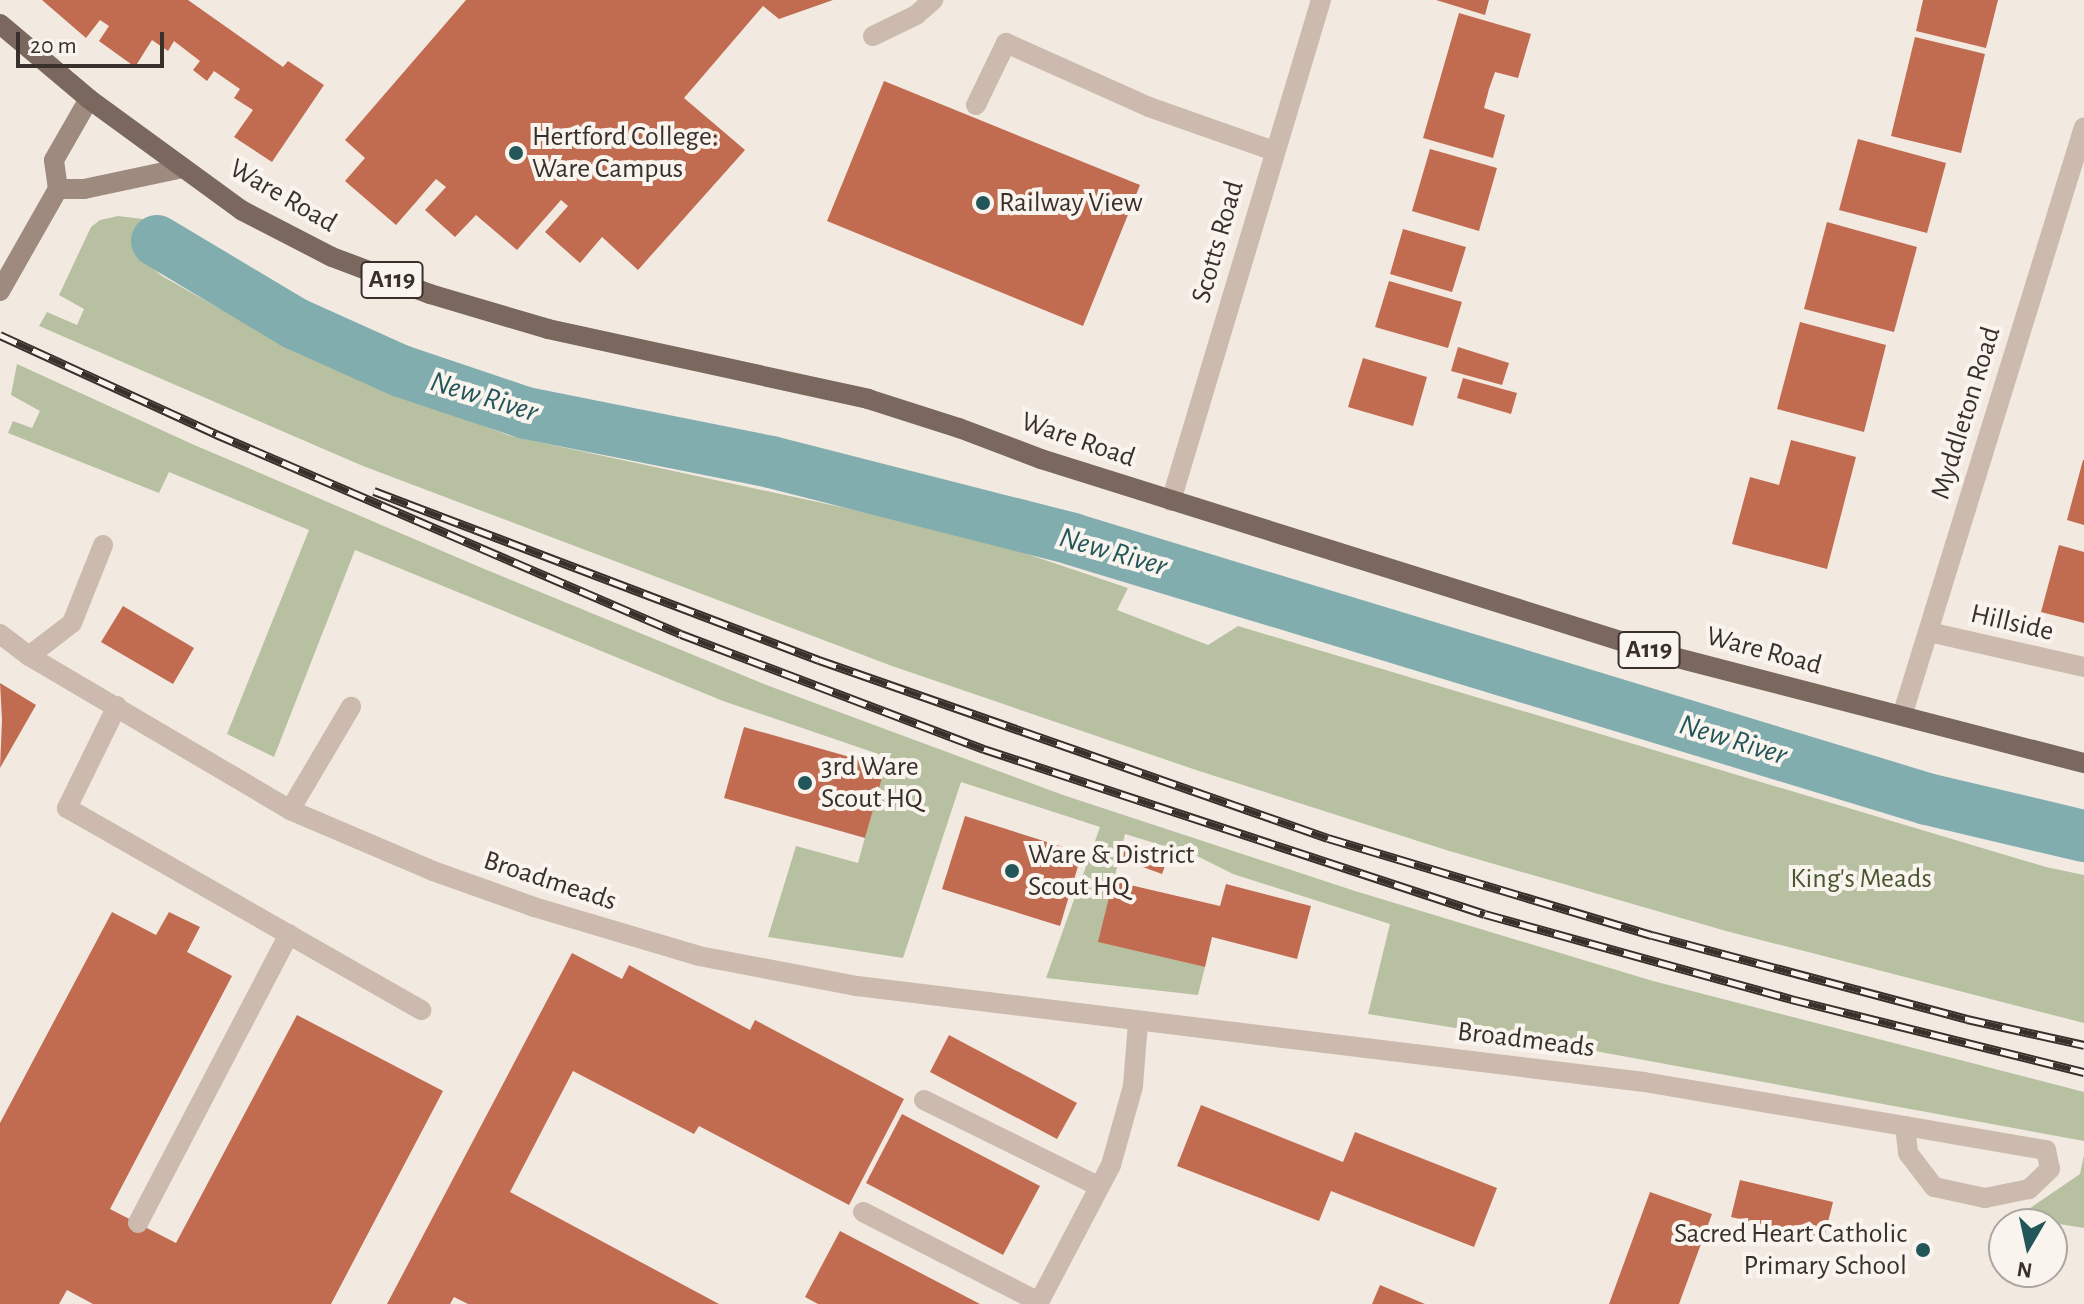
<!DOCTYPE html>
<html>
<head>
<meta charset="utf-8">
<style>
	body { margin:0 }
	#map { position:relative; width:2084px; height:1304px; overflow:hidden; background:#f2eae1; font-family:"Alegreya Sans",sans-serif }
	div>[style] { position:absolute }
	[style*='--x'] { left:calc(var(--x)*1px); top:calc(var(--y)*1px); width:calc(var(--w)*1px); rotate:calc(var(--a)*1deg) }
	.green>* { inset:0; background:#b7c1a1 }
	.canal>* { height:52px; margin:-26px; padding:0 26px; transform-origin:26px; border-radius:26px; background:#81adaf }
	.building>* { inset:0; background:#c16c51 }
	.lane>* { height:20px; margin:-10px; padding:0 10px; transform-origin:10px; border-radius:10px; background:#cbbaad }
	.street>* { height:20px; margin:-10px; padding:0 10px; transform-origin:10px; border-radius:10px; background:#cbbaad }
	.secondary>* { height:20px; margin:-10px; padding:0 10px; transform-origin:10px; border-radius:10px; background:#9e8a7e }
	.primary>* { height:20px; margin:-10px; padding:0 10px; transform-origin:10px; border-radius:10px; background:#7a675d }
	.rail>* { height:9px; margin-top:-4.5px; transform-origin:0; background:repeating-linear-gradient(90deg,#faf4ee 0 18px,#39302b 0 36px); box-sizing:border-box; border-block:2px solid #39302b }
	.dots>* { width:22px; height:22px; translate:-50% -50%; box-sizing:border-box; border:4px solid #faf4ee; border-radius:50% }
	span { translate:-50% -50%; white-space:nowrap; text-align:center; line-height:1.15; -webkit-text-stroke:8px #faf4ee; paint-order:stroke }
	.shield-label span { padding:2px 6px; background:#faf4ee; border:2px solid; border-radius:6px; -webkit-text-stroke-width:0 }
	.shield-label { font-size:26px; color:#39302b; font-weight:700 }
	.poi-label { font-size:28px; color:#39302b }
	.left { translate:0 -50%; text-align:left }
	.right { translate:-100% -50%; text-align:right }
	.street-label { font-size:28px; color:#39302b }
	.park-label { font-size:28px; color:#485730 }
	.water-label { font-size:30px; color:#225659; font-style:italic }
	.north { position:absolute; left:1988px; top:1208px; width:80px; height:80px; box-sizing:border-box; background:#faf4ee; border:2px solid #ada6a0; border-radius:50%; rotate:189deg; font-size:22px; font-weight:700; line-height:32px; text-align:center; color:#39302b }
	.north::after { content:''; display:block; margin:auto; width:28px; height:36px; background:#225659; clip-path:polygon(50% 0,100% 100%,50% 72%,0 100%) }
	.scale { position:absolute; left:16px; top:32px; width:148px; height:36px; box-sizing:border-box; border:4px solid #39302b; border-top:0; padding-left:10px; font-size:24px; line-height:28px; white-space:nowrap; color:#39302b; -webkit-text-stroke:6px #faf4ee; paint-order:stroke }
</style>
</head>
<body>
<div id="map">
	<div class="green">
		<i style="clip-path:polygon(118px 216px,143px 219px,168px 227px,143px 260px,162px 276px,297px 352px,353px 377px,511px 436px,971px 535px,1128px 588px,1117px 610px,1208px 645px,1238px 626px,2046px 867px,2084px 875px,2084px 1023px,1726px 931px,1446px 850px,1199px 771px,892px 666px,363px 466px,39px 326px,47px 312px,77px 325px,84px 309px,59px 295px,91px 227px,100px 220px)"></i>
		<i style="clip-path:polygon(17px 364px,192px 444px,482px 568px,769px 686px,1063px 795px,1355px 891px,1653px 981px,2084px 1092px,2084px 1141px,1562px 1045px,1368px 1014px,1390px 924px,1233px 874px,1197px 856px,1125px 834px,1099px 942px,1205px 967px,1198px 995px,1046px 978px,1100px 827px,961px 782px,903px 958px,768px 937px,796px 846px,858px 863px,887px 757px,723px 701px,355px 550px,274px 757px,227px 734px,309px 530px,169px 472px,159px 493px,8px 433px,13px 421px,32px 428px,40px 411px,11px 395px)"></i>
		<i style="clip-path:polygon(2084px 1155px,2084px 1228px,2017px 1217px,2080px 1174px)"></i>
	</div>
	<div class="canal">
		<i style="--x:157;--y:241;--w:160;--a:30.9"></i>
		<i style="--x:294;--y:323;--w:117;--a:24.2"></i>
		<i style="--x:401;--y:371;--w:132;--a:18.6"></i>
		<i style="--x:526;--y:413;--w:250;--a:11.3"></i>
		<i style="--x:771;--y:462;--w:311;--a:14.3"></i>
		<i style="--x:1072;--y:539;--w:894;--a:16.91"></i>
		<i style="--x:1927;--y:799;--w:161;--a:13.3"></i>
	</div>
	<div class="building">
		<i style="clip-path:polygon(42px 0,188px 0,283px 67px,288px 61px,324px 85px,272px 162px,234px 137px,253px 110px,234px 98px,240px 89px,214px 71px,207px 81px,193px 70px,200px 61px,174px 41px,168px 51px,152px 40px,135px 67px,99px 41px,109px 26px,100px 20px,86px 38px)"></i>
		<i style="clip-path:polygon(466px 0,833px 0,779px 19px,763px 6px,684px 98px,745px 150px,638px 270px,602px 237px,580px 263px,545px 232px,568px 206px,561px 200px,517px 250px,476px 215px,455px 237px,425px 210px,446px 187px,436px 179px,396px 225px,345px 181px,365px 158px,345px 140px)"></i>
		<i style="clip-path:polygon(1436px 0,1489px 0,1485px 15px)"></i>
		<i style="clip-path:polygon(1923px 0,1998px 0,1986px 48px,1916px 31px)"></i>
		<i style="clip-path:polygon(1459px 13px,1531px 34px,1518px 78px,1495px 72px,1489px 89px,1484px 108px,1505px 115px,1493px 158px,1423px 138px)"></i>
		<i style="clip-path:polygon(1915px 37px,1985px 54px,1961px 153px,1891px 136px)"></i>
		<i style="clip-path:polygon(884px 81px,1140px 185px,1083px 326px,827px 221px)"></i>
		<i style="clip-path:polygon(1858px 139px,1946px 163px,1927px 233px,1839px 210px)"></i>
		<i style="clip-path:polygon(1430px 149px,1497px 168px,1479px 231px,1412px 211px)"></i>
		<i style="clip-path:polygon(1827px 222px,1917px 247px,1894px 332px,1804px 309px)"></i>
		<i style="clip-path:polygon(1403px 229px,1466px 247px,1452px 292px,1390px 274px)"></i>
		<i style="clip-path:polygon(1389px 281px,1462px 302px,1448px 348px,1375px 327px)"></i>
		<i style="clip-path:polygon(1800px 322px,1886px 345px,1864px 432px,1777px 409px)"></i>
		<i style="clip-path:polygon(1458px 347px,1509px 363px,1502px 385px,1451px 371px)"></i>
		<i style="clip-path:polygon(1363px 358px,1427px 377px,1413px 426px,1348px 407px)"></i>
		<i style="clip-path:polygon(1463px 378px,1517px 393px,1511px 414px,1457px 398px)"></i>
		<i style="clip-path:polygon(1791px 440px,1856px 457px,1827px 569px,1732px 544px,1750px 477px,1779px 485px)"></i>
		<i style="clip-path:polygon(2083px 460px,2084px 460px,2084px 525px,2067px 520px)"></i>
		<i style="clip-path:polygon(2059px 545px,2084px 552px,2084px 623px,2041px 612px)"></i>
		<i style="clip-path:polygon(123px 606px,194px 648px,173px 684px,101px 642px)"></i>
		<i style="clip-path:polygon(0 683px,36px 705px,0 768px,2px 720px)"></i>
		<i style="clip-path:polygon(744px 727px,885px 767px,865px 838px,724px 798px)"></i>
		<i style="clip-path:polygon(965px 816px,1082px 853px,1060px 926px,942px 889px)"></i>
		<i style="clip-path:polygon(1127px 843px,1168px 858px,1162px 874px,1121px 859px)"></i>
		<i style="clip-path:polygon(1113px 881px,1220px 906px,1226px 884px,1311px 906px,1297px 959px,1212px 937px,1205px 967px,1098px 942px)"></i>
		<i style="clip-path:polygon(112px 912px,156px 935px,169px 912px,200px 927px,187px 952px,232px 976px,110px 1209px,176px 1243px,297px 1015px,443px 1091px,331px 1304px,93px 1304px,67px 1290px,59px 1304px,0 1304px,0 1123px)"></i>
		<i style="clip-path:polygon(572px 953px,622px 979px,629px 965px,750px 1030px,755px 1020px,904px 1099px,849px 1205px,699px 1126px,694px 1134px,573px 1071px,510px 1192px,719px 1304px,468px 1304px,454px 1297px,450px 1304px,387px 1304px)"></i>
		<i style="clip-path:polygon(949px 1035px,1077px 1103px,1057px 1139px,930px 1072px)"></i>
		<i style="clip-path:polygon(1201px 1105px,1343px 1162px,1355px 1132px,1497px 1188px,1474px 1247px,1331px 1191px,1319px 1221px,1177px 1166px)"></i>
		<i style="clip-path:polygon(902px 1114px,1040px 1186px,1003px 1255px,866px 1183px)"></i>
		<i style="clip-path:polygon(1740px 1180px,1833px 1202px,1824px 1238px,1731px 1217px)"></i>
		<i style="clip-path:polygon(1650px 1192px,1712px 1214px,1679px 1304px,1609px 1304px)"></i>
		<i style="clip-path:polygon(840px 1231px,980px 1304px,818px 1304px,805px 1297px)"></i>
		<i style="clip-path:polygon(1380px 1285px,1425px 1304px,1372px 1304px)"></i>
	</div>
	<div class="lane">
		<i style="--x:873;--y:36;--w:48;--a:-26"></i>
		<i style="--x:916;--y:15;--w:23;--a:-41"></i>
		<i style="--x:29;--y:656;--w:54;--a:-37.5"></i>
		<i style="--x:72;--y:623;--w:84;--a:-68.3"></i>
		<i style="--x:117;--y:706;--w:114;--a:116.1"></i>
		<i style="--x:67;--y:808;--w:408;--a:29.7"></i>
		<i style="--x:290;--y:810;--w:120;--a:-59.4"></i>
		<i style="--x:924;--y:1100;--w:196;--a:26.3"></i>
		<i style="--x:863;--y:1212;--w:198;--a:27.1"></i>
		<i style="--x:138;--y:1223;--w:326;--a:-62.4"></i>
	</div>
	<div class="street">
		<i style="--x:976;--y:105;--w:69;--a:-64.2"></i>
		<i style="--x:1006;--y:43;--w:157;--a:24.1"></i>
		<i style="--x:1149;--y:107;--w:133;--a:19.4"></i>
		<i style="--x:1171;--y:501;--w:523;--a:-73.33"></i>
		<i style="--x:1929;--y:632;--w:159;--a:12.7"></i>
		<i style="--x:0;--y:634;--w:36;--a:37"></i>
		<i style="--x:29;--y:656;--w:303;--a:30.5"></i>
		<i style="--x:290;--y:810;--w:155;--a:23.1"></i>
		<i style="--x:433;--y:871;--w:107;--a:19.6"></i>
		<i style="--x:534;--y:907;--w:172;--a:16.5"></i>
		<i style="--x:699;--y:956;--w:161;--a:10.8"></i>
		<i style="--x:857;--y:986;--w:793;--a:6.95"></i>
		<i style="--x:1644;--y:1082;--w:265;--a:9.6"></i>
		<i style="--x:1905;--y:1126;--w:143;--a:9.7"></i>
		<i style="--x:2046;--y:1150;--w:19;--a:78"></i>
		<i style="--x:2050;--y:1169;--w:29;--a:136"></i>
		<i style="--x:2029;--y:1189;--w:45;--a:168.4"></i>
		<i style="--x:1985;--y:1198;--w:52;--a:-167.8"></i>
		<i style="--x:1934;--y:1187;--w:43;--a:-127.4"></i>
		<i style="--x:1908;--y:1153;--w:27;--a:-96"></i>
		<i style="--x:1902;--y:716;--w:616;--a:-72.83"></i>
		<i style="--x:1038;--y:1304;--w:157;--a:-62.3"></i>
		<i style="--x:1111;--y:1165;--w:82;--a:-74.4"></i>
		<i style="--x:1133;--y:1086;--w:64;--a:-85.5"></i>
	</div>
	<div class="secondary">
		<i style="--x:58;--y:189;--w:26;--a:0"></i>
		<i style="--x:84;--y:189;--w:101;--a:-12"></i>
		<i style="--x:0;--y:291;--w:117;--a:-60.4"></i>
		<i style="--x:58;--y:189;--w:29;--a:-98"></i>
		<i style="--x:54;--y:160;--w:70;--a:-60.2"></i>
	</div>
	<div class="primary">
		<i style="--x:0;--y:24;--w:116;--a:40.1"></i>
		<i style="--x:89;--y:99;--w:188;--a:36.1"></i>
		<i style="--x:241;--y:210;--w:102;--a:27.3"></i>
		<i style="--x:332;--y:257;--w:105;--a:20.7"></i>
		<i style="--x:430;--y:294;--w:123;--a:16.5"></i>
		<i style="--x:548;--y:329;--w:328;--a:12.3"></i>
		<i style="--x:868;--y:399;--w:96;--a:17.7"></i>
		<i style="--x:959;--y:428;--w:88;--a:20.7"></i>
		<i style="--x:1041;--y:459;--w:651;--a:17.43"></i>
		<i style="--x:1662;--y:654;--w:436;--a:14.5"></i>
	</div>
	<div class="rail">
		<i style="--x:0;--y:335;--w:238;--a:24.6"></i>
		<i style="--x:216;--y:434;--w:506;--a:23.27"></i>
		<i style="--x:681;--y:634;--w:324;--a:20.8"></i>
		<i style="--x:984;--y:749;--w:527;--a:18.23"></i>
		<i style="--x:1485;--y:914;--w:318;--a:15.5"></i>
		<i style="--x:1791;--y:999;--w:302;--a:14"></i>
		<i style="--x:374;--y:491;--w:476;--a:20.8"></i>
		<i style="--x:819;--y:660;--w:539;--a:19.28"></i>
		<i style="--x:1328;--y:838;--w:338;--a:16.7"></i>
		<i style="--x:1652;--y:935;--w:326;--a:14.9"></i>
		<i style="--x:1967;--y:1019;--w:120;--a:12.5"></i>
	</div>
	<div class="dots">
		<i style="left:516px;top:153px;background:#225659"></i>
		<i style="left:983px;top:203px;background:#225659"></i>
		<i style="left:805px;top:783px;background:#225659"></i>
		<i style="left:1012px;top:871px;background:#225659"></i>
		<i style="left:1923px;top:1250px;background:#225659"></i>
	</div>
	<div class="shield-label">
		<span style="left:392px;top:280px">A119</span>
		<span style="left:1649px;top:650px">A119</span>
	</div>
	<div class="poi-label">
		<span class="left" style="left:532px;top:153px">Hertford College:<br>Ware Campus</span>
		<span class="left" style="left:999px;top:203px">Railway View</span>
		<span class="left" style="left:821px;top:783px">3rd Ware<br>Scout HQ</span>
		<span class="left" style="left:1028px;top:871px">Ware &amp; District<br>Scout HQ</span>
		<span class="right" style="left:1907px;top:1250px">Sacred Heart Catholic<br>Primary School</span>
	</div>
	<div class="street-label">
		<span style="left:283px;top:196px;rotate:30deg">Ware Road</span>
		<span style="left:1218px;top:242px;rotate:-74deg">Scotts Road</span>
		<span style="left:1966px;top:413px;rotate:-73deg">Myddleton Road</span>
		<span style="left:1078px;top:440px;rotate:19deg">Ware Road</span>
		<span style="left:2012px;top:623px;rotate:13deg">Hillside</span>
		<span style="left:1764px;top:651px;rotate:15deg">Ware Road</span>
		<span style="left:550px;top:881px;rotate:18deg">Broadmeads</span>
		<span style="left:1526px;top:1040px;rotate:7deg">Broadmeads</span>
	</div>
	<div class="park-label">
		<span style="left:1861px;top:879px">King's Meads</span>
	</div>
	<div class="water-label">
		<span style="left:484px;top:397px;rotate:17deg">New River</span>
		<span style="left:1113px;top:552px;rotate:16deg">New River</span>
		<span style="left:1733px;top:740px;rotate:17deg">New River</span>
	</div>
	<div class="north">N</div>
	<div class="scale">20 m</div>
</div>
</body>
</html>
